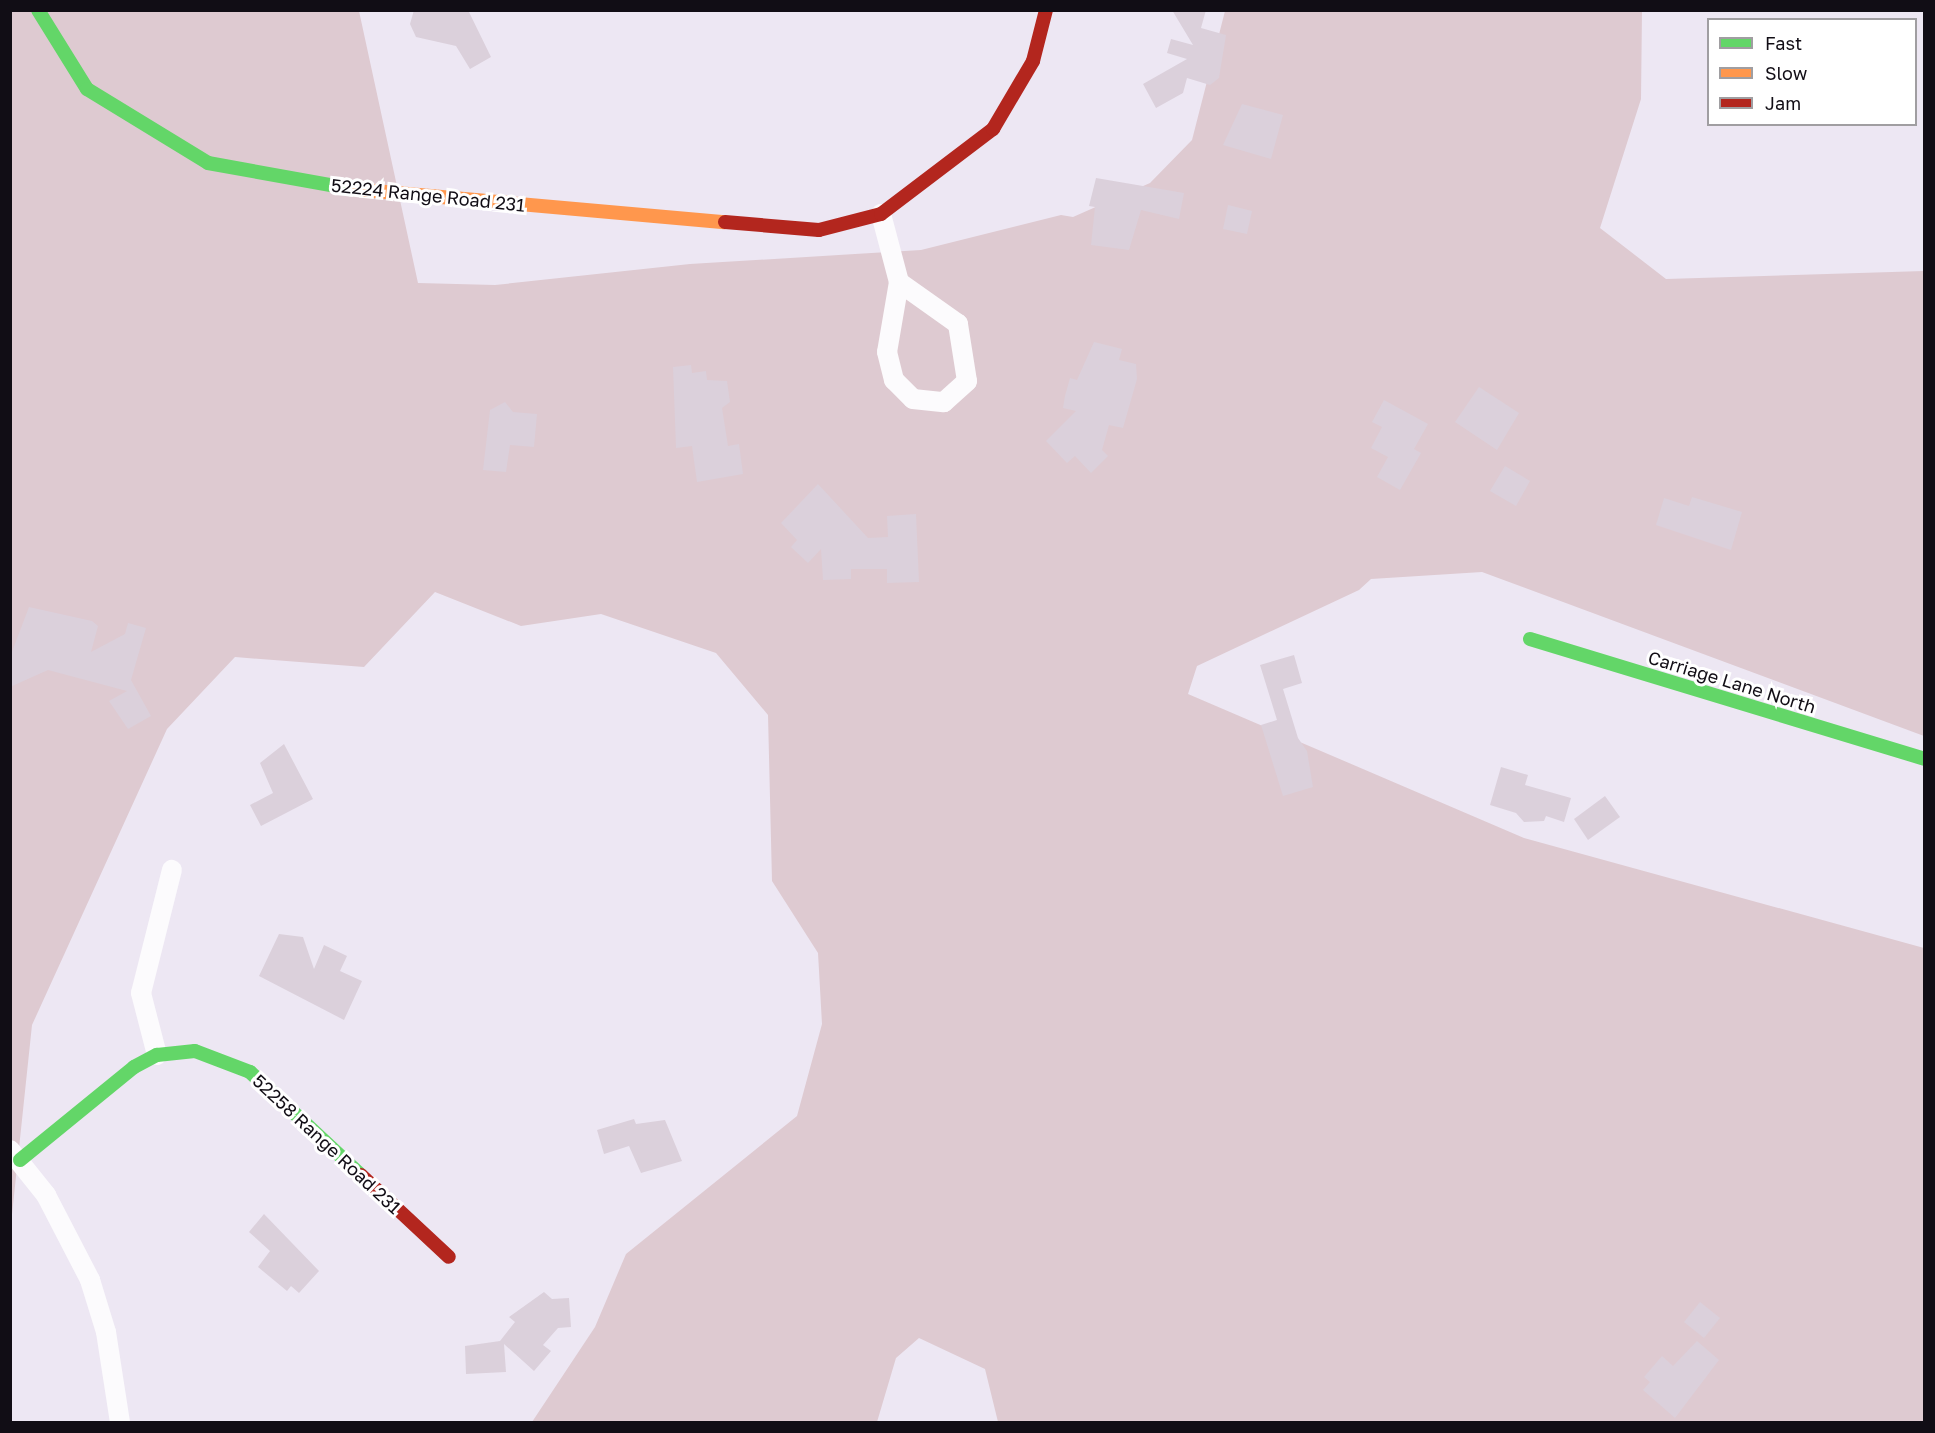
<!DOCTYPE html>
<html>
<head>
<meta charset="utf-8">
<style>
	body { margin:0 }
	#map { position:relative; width:1935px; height:1433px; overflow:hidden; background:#ede7f3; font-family:"Golos Text",sans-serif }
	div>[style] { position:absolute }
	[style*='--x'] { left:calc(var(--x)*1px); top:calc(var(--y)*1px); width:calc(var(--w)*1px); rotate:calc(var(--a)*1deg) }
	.green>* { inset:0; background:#decad1 }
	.building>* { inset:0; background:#dbd0db }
	.street>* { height:20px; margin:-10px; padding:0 10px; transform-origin:10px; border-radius:10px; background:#fcfbfd }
	.fast>* { height:14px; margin:-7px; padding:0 7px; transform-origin:7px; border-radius:7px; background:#63d668 }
	.slow>* { height:14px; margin:-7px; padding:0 7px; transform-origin:7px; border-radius:7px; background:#ff974d }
	.jam>* { height:14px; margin:-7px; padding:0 7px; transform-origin:7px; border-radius:7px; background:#b3261e }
	span { translate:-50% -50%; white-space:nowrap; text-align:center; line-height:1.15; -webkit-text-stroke:6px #fff; paint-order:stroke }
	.street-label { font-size:18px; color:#110d15 }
	.frame { position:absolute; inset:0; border:12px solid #110d15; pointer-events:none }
	.legend { position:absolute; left:1707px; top:18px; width:210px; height:108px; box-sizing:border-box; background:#fff; border:2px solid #a09ea1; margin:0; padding:8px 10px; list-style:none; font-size:18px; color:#110d15 }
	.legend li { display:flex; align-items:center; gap:12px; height:30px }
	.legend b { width:30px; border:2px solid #a09ea1 }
</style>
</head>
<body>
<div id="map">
	<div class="green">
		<i style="clip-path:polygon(11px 11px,359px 11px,418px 283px,495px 285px,690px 264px,921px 250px,1061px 215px,1073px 217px,1150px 183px,1192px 140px,1225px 11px,1642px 11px,1641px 99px,1600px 228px,1666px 279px,1924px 271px,1924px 736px,1482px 572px,1371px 579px,1359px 590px,1197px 666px,1188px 694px,1524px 838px,1924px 948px,1924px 1422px,998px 1422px,985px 1369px,919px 1338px,896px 1358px,877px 1422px,532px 1422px,595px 1327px,626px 1254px,797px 1116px,822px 1024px,818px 953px,772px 881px,768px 715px,716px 653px,601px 614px,521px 626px,435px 592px,364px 667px,235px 657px,167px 729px,32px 1025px,11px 1224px)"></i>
	</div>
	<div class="building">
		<i style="clip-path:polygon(414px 10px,468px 10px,491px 57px,470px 69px,456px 46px,416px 37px,410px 24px)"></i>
		<i style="clip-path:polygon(1172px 10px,1206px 10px,1201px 28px,1226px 35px,1219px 78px,1210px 85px,1187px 78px,1183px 93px,1156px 108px,1143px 84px,1187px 59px,1167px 53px,1171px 39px,1193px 45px)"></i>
		<i style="clip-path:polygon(1242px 104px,1283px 115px,1271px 159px,1223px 145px)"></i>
		<i style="clip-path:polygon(1096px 178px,1184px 193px,1179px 219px,1141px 210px,1129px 250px,1091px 245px,1095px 207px,1089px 206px)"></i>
		<i style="clip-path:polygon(1228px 205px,1252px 211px,1247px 234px,1223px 229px)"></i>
		<i style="clip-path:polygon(1094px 342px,1122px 349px,1119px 360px,1136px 364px,1137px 379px,1123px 428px,1109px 425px,1102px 450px,1108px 456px,1091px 473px,1075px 456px,1067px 463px,1046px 441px,1076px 411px,1063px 408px,1065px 396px,1070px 378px,1077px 380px)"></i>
		<i style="clip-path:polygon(691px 365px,692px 373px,706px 371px,707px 380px,727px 381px,730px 402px,722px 408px,728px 446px,739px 444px,743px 474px,697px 482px,692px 446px,676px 448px,673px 367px)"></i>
		<i style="clip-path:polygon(1479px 387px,1519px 413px,1497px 450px,1455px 422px)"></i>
		<i style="clip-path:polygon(1384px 400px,1428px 424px,1414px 449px,1421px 453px,1400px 490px,1377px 477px,1388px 457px,1371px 448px,1382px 427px,1372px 422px)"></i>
		<i style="clip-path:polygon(505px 402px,513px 412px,537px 414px,534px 447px,510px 445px,506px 472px,483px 470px,490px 410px)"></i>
		<i style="clip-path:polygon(1505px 466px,1530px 481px,1516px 506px,1490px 491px)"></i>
		<i style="clip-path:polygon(818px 484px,868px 538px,888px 537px,887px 516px,916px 514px,919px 582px,887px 583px,887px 569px,851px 569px,851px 579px,823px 580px,821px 549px,808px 563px,791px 547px,797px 540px,781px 523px)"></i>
		<i style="clip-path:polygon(1692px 497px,1742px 512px,1731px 550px,1656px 525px,1664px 498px,1689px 506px)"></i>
		<i style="clip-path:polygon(29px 607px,92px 621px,98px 626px,91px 652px,125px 634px,128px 623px,146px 628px,131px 680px,151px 716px,128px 729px,109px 701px,127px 691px,48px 670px,10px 687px,10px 657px)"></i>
		<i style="clip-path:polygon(1294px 655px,1302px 683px,1283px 689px,1298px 738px,1307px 751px,1313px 787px,1283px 796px,1261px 725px,1277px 720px,1260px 665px)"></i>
		<i style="clip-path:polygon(284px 744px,313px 799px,261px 826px,250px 805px,273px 793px,260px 763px)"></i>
		<i style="clip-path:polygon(1501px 767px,1528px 775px,1525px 785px,1571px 798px,1564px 822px,1546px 816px,1544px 821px,1524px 822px,1516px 813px,1490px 805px)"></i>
		<i style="clip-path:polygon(1605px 796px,1620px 817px,1588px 840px,1574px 819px)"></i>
		<i style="clip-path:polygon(279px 934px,303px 937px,314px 969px,324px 945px,347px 956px,340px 971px,362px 981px,344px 1020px,259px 976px)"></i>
		<i style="clip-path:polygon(634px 1119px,636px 1124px,665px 1120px,682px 1161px,641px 1173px,629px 1146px,604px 1154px,597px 1130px)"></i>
		<i style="clip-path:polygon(264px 1214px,319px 1271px,299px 1293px,291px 1286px,287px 1291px,258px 1267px,270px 1251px,249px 1232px)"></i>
		<i style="clip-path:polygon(544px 1292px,552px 1299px,569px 1298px,571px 1327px,558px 1328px,543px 1345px,551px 1351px,534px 1371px,504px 1344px,506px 1372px,466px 1374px,465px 1346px,500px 1341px,515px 1322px,509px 1317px)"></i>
		<i style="clip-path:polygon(1700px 1302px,1720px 1318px,1704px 1338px,1684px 1322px)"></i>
		<i style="clip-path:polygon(1697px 1341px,1719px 1360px,1675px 1418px,1643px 1390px,1650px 1382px,1644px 1377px,1662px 1356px,1673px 1366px)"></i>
	</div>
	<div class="street">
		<i style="--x:881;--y:214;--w:70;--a:75.2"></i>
		<i style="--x:899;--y:282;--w:71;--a:99.7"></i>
		<i style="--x:887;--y:352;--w:29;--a:76"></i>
		<i style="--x:894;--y:380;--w:27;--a:45"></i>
		<i style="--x:913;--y:399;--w:31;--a:6"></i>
		<i style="--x:944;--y:402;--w:31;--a:-42"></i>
		<i style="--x:967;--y:381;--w:58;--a:-99"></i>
		<i style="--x:958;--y:324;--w:72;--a:-144.6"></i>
		<i style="--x:157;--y:1055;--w:64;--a:-104.5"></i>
		<i style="--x:141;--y:993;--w:127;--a:-75.9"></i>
		<i style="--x:10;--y:1150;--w:58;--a:51.3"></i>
		<i style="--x:46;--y:1195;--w:96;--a:62.6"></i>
		<i style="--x:90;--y:1280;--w:54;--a:72.9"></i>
		<i style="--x:106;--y:1332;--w:91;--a:81.2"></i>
	</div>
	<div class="fast">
		<i style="--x:38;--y:10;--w:93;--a:58.2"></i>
		<i style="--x:87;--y:89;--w:142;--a:31.4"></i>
		<i style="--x:208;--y:163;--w:146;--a:10.2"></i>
		<i style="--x:1530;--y:639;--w:412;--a:16.9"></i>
		<i style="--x:20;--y:1160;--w:147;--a:-39.2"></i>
		<i style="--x:134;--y:1067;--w:26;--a:-28"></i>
		<i style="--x:157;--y:1055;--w:38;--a:-6"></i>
		<i style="--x:195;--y:1051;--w:59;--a:20.9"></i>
		<i style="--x:250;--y:1072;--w:151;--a:42.9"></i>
	</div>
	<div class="slow">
		<i style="--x:352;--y:189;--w:374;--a:5.1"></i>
	</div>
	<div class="jam">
		<i style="--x:725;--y:222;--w:94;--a:4.9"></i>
		<i style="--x:819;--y:230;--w:64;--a:-14.5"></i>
		<i style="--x:881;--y:214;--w:141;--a:-37.2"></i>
		<i style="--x:993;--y:129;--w:79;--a:-59.5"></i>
		<i style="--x:1033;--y:61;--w:53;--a:-75.7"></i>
		<i style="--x:361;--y:1175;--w:120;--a:43"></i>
	</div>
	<div class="street-label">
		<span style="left:428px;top:195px;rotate:6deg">52224 Range Road 231</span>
		<span style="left:1732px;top:682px;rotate:17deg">Carriage Lane North</span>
		<span style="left:327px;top:1144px;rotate:43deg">52258 Range Road 231</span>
	</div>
	<div class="frame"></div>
	<ul class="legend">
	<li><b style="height:8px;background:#63d668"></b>Fast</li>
	<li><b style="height:8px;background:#ff974d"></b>Slow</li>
	<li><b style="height:8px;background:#b3261e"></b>Jam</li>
	</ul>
</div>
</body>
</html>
